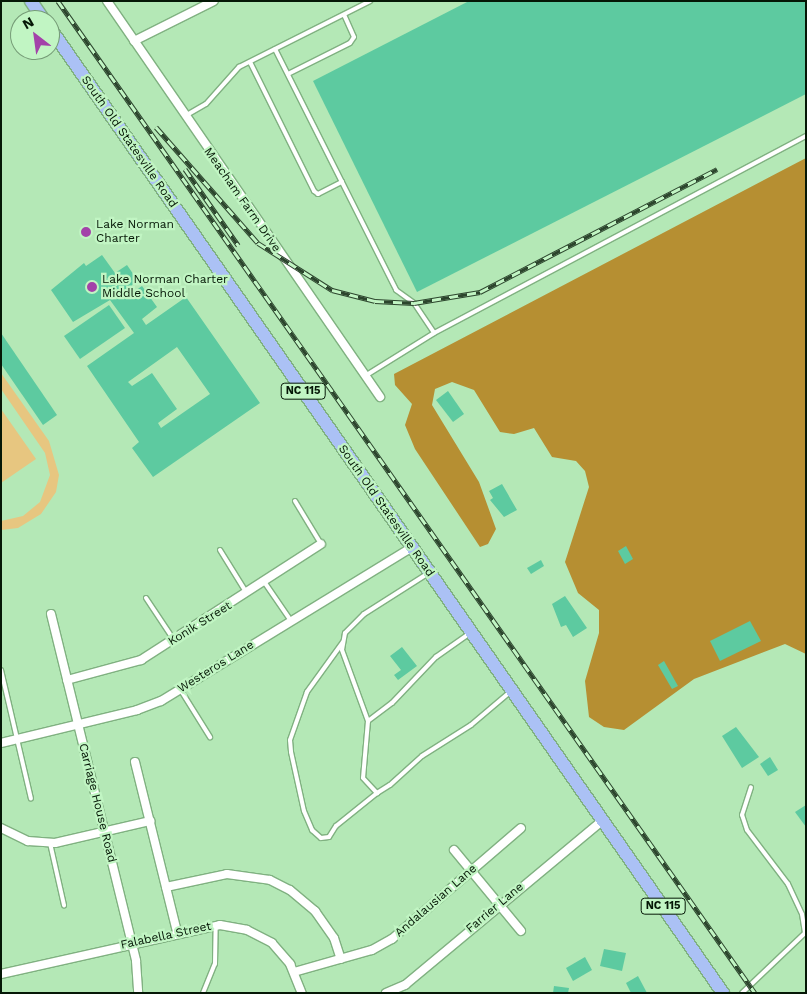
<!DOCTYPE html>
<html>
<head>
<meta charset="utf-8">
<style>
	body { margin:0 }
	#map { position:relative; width:807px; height:994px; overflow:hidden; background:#b4e8b6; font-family:"Work Sans",sans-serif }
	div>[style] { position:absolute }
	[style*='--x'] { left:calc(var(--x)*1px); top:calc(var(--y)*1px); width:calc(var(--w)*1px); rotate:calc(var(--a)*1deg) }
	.green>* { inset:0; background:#e7c680 }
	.forest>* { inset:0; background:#b68f32 }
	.building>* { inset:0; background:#5dcaa0 }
	.roads { filter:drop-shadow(1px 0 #80b181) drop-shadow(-1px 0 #80b181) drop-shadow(0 1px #80b181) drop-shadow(0 -1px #80b181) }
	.lane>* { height:4px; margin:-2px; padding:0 2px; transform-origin:2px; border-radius:2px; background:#fff }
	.street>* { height:8px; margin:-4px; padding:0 4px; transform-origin:4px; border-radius:4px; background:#fff }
	.primary>* { height:12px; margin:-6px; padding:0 6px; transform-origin:6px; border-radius:6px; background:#abc1f5 }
	.rail>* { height:5px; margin-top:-2.5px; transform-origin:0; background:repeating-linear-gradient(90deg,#c1f5c3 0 9px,#2c452d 0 18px); box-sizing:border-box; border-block:1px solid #2c452d }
	.dots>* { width:14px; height:14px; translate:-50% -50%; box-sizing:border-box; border:2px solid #c1f5c3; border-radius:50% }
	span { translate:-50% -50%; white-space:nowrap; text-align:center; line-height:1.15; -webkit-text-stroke:4.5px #c1f5c3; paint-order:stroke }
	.shield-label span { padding:1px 4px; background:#c1f5c3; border:1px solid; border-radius:4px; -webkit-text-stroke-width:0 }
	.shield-label { font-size:11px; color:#051706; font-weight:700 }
	.street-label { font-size:12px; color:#051706 }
	.poi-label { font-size:12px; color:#051706 }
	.left { translate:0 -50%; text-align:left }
	.frame { position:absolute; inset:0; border:2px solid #051706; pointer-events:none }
	.north { position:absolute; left:10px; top:10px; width:50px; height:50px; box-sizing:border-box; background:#c1f5c3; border:1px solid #769c77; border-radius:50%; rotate:330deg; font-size:14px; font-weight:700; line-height:20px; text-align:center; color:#051706 }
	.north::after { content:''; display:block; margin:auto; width:18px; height:22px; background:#a342a9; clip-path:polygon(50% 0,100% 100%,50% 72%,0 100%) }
</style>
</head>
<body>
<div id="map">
	<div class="green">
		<i style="clip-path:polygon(1px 373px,49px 441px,59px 475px,56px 492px,41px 514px,18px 528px,1px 530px,1px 521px,23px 516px,40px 502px,50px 475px,45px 453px,1px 389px)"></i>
		<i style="clip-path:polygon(1px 409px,36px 459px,1px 483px)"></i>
	</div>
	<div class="forest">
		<i style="clip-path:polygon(806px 158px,806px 654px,785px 644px,694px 679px,624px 730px,604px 727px,589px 717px,585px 681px,599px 633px,599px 610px,578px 593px,565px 562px,589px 487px,585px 471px,576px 461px,552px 457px,534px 428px,514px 434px,500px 432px,474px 390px,452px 382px,435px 389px,432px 405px,479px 482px,496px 529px,488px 544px,480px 547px,415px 449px,405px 425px,412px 404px,395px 385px,394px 374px)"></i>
	</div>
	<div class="building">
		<i style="clip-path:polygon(469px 1px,806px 1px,806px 94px,417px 292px,313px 81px)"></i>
		<i style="clip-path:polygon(evenodd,102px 255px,115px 273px,127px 265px,138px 281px,123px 292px,126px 297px,142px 286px,157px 307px,142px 319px,146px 325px,186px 297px,260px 403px,153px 477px,132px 448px,139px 442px,87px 366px,134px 333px,110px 300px,73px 322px,51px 290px,84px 263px,86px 266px,102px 255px,177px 347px,210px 394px,161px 428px,158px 423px,177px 409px,152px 373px,132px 386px,128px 382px,177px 347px)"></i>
		<i style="clip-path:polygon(109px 305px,125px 328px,80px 359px,64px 336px)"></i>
		<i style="clip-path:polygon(1px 333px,57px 415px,43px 425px,1px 364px)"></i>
		<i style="clip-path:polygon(448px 391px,464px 414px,453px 422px,436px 400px)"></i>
		<i style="clip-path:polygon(502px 484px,517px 510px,504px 517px,490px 500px,493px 498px,489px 491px)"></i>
		<i style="clip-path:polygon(626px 546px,633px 559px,625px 564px,618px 551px)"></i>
		<i style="clip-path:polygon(541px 560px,544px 566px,531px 574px,527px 568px)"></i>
		<i style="clip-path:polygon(565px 596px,587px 628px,573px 637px,566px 625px,561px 627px,552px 604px)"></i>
		<i style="clip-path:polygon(750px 621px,761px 641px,720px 661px,710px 641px)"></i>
		<i style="clip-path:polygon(402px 647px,417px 666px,398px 680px,394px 675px,401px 670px,390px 656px)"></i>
		<i style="clip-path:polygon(664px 661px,678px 686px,672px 689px,658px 665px)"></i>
		<i style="clip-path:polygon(736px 727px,759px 757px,742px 768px,722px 736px)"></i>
		<i style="clip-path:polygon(770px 757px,778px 770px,768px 776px,760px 764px)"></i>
		<i style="clip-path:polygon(806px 805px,806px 827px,795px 812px)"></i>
		<i style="clip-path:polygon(604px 949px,626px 953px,622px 971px,600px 966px)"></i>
		<i style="clip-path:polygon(585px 957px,592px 970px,573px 981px,566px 968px)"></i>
		<i style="clip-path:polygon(638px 976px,647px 993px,631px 993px,626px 983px)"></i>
		<i style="clip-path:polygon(554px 986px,569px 988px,568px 993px,553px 993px)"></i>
	</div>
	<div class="roads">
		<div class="lane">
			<i style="--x:275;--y:49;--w:270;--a:63.3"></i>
			<i style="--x:396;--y:290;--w:22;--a:36"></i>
			<i style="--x:414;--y:303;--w:36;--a:56"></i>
			<i style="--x:250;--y:62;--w:144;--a:63.6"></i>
			<i style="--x:314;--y:191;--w:5;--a:37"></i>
			<i style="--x:318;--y:194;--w:27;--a:-27"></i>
			<i style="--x:288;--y:74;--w:69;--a:-26.6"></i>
			<i style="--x:350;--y:43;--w:7;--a:-56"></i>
			<i style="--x:354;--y:37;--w:24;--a:-114"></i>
			<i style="--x:185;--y:116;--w:24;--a:-30"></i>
			<i style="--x:206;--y:104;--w:50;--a:-48.3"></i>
			<i style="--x:239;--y:67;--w:147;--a:-26.7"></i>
			<i style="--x:365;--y:376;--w:81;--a:-31.9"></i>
			<i style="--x:434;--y:333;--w:421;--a:-27.9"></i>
			<i style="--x:295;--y:501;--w:50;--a:58.8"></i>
			<i style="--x:220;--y:550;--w:49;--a:58.2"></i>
			<i style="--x:427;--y:574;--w:75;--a:147.6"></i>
			<i style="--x:364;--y:614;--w:27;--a:135"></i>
			<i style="--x:345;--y:633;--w:17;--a:100"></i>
			<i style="--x:342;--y:650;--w:76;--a:69.9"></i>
			<i style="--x:368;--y:721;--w:57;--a:95"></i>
			<i style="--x:363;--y:778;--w:21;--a:47"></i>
			<i style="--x:377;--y:793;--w:15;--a:-32"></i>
			<i style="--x:390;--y:785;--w:43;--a:-42.2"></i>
			<i style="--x:422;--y:756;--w:58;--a:-32.3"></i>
			<i style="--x:471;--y:725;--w:51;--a:-40.2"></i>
			<i style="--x:265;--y:583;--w:46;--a:55.6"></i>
			<i style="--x:146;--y:598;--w:50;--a:56.3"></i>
			<i style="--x:343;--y:642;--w:62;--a:125.8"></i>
			<i style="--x:307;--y:692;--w:51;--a:109.5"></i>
			<i style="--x:290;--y:740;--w:12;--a:85"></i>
			<i style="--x:291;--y:752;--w:60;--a:77.6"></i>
			<i style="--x:304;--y:811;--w:21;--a:67"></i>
			<i style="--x:312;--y:830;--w:12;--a:42"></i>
			<i style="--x:321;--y:838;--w:8;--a:-7"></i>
			<i style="--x:329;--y:837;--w:13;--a:-58"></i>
			<i style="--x:336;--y:826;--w:53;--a:-38.8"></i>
			<i style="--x:1;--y:670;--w:132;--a:76.9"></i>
			<i style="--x:180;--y:689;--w:57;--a:58"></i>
			<i style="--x:368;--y:721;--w:30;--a:-37"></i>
			<i style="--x:392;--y:703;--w:64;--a:-46.3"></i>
			<i style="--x:436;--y:657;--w:42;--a:-35.2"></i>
			<i style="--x:50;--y:843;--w:64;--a:77.3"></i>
			<i style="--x:203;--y:993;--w:31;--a:-68"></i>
			<i style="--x:215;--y:964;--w:39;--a:-89"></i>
			<i style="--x:742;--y:993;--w:87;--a:-43.6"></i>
			<i style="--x:805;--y:933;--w:19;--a:-99"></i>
			<i style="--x:802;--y:914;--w:33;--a:-115"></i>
			<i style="--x:788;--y:884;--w:68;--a:-127.2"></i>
			<i style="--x:747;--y:830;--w:16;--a:-108"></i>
			<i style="--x:742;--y:815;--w:29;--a:-72"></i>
		</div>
		<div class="street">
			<i style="--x:107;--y:1;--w:481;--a:55.4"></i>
			<i style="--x:134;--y:41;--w:89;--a:-26.6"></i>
			<i style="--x:51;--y:614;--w:357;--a:76.2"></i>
			<i style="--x:136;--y:961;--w:32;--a:86"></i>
			<i style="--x:67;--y:680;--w:77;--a:-15.1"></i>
			<i style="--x:141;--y:660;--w:214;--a:-32.8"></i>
			<i style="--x:1;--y:743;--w:140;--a:-13.6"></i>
			<i style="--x:137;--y:710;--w:26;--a:-21"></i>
			<i style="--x:161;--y:701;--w:294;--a:-31.5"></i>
			<i style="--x:135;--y:762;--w:175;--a:76.1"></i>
			<i style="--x:1;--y:828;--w:30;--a:26"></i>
			<i style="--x:28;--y:841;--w:27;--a:4"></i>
			<i style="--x:55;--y:843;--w:98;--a:-13"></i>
			<i style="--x:454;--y:850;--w:105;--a:50.4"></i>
			<i style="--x:166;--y:887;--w:62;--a:-12"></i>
			<i style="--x:227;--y:874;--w:43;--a:7.9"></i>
			<i style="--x:270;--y:880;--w:22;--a:27"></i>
			<i style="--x:290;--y:890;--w:33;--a:40"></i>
			<i style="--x:315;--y:911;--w:33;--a:55"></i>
			<i style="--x:334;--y:938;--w:22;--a:72"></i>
			<i style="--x:294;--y:972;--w:81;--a:-15.8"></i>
			<i style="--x:372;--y:950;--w:23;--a:-29"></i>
			<i style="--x:392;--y:939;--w:170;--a:-40.7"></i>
			<i style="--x:1;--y:974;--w:224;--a:-12.6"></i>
			<i style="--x:220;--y:925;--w:27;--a:10"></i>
			<i style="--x:247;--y:930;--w:28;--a:27"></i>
			<i style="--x:272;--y:943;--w:28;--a:49"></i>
			<i style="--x:290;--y:964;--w:31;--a:68"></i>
			<i style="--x:386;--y:993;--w:21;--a:-23"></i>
			<i style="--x:405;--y:985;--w:258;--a:-39.8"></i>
		</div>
		<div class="primary">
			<i style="--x:31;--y:1;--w:23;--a:56"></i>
			<i style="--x:50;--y:28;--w:1177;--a:55.11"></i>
		</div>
	</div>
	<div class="rail">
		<i style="--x:58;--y:1;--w:1212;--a:54.91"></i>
		<i style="--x:156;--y:127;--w:154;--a:48.7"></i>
		<i style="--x:258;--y:243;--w:88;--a:32.4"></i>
		<i style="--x:332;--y:290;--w:44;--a:14.3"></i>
		<i style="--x:375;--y:301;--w:39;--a:3"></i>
		<i style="--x:414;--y:303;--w:67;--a:-9.5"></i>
		<i style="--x:480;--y:292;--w:267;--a:-27.4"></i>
		<i style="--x:185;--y:169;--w:93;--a:55.1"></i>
	</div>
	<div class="dots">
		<i style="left:86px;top:232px;background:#a342a9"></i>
		<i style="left:92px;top:287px;background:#a342a9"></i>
	</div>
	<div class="shield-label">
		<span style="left:303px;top:391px">NC 115</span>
		<span style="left:663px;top:906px">NC 115</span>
	</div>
	<div class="street-label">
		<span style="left:129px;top:142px;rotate:55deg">South Old Statesville Road</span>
		<span style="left:242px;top:200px;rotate:55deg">Meacham Farm Drive</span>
		<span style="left:386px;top:511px;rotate:55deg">South Old Statesville Road</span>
		<span style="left:200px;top:624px;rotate:-32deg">Konik Street</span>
		<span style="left:216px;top:667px;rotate:-32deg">Westeros Lane</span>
		<span style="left:97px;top:803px;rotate:76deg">Carriage House Road</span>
		<span style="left:436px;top:901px;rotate:-41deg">Andalausian Lane</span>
		<span style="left:495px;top:908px;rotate:-40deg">Farrier Lane</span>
		<span style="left:166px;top:936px;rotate:-12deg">Falabella Street</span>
	</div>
	<div class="poi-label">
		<span class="left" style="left:96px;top:232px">Lake Norman<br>Charter</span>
		<span class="left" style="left:102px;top:287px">Lake Norman Charter<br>Middle School</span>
	</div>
	<div class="frame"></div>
	<div class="north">N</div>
</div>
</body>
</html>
